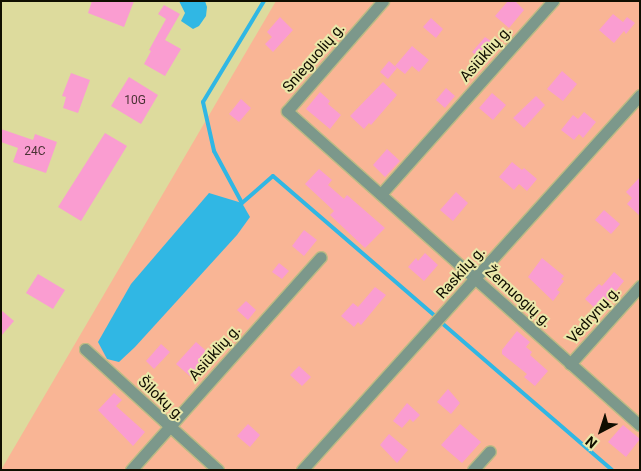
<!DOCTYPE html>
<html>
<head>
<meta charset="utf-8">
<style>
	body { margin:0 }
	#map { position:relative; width:641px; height:471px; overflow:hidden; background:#dddb9d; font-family:Roboto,sans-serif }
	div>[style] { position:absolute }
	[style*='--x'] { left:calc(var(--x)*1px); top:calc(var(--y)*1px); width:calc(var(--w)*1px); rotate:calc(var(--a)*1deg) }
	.green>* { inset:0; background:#f9b595 }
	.water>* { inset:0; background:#30b7e4 }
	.stream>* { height:4px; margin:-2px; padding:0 2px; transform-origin:2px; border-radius:2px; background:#30b7e4 }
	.building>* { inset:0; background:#fa9dd1 }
	.roads { filter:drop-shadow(1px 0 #bcba84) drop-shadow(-1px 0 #bcba84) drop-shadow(0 1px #bcba84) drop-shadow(0 -1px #bcba84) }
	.minor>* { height:11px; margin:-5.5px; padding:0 5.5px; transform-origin:5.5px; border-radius:5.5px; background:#7c988b }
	span { translate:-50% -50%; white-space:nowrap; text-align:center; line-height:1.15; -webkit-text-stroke:4px #eae8aa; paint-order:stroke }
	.number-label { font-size:12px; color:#4a3234 }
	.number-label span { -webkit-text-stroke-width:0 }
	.street-label { font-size:15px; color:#100e00 }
	.frame { position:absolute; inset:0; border:2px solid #100e00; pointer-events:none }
	.north { position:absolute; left:576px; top:406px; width:50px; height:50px; -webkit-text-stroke:4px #eae8aa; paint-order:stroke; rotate:220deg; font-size:14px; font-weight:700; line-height:20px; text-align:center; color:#100e00 }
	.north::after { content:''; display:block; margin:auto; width:18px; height:22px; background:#100e00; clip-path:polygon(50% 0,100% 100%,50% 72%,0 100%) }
</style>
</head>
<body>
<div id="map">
	<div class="green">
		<i style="clip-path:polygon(evenodd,276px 1px,640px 1px,640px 470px,1px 470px,276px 1px,226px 200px,242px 203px,131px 284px,226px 200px)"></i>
	</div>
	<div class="water">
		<i style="clip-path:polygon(179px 1px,205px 1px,207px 7px,206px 16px,199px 26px,193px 29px,181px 21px,185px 13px)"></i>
		<i style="clip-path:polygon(209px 193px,242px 203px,250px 217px,237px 235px,135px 347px,119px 362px,107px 359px,98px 342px,131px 284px)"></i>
	</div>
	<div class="stream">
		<i style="--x:264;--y:1;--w:118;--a:121.1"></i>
		<i style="--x:203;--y:102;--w:50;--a:77.3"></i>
		<i style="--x:214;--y:151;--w:59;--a:61.7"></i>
		<i style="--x:242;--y:203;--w:41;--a:-41.1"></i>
		<i style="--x:273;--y:176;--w:213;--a:40.8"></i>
		<i style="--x:443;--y:324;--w:223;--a:40.8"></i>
	</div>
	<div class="building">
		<i style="clip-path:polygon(92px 1px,134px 1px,124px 27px,88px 13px)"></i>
		<i style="clip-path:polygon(508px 1px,515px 1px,524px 10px,509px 28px,495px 16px)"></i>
		<i style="clip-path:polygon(164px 5px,180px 14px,165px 40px,181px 49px,165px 76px,144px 64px,151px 51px,149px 50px,166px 19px,158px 14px)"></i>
		<i style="clip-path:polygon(613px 14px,623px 22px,627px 17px,635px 23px,626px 34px,624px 31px,614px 43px,599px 30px)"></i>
		<i style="clip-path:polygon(280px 17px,293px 30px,273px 52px,265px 44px,272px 37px,267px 32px)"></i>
		<i style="clip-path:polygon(431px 18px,443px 29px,436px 38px,423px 27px)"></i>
		<i style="clip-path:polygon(485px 37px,500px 47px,486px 64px,472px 52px)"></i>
		<i style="clip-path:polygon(412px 46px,429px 60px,419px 72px,412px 66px,405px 74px,395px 66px)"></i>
		<i style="clip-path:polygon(389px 61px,397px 68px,388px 79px,380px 72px)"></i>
		<i style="clip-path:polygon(562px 71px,577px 84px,563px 101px,547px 89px)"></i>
		<i style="clip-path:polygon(71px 73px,90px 80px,78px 113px,63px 108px,66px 97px,62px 96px)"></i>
		<i style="clip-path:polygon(129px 77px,158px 95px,141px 124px,111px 106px)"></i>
		<i style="clip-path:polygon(383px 82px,397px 95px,371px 125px,369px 123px,364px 129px,350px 116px)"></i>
		<i style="clip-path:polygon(446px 88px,455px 96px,445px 108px,436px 100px)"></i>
		<i style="clip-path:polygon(320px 92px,330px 101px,328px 104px,341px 115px,330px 129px,306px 109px)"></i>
		<i style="clip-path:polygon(492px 93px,506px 105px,493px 120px,479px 108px)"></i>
		<i style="clip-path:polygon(536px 96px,545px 105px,524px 128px,513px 118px)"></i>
		<i style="clip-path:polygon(241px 99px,251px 108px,239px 122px,229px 114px)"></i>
		<i style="clip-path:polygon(584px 112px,596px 122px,583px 138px,579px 134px,574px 140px,561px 130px,573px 115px,578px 119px)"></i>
		<i style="clip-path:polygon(1px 129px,33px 140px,35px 134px,57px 142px,46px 173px,13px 162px,18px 148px,1px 142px)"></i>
		<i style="clip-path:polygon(105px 133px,127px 146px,81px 221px,58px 207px)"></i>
		<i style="clip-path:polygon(387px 149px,400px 161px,385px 177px,373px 165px)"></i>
		<i style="clip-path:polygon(512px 162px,522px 170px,524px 168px,537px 179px,527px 191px,519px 184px,514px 190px,499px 177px)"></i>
		<i style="clip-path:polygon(319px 169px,332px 180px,328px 185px,344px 199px,347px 195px,385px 228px,365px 248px,330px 215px,334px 211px,305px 184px)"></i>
		<i style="clip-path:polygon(640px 177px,640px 216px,627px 204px,632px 198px,626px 192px)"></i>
		<i style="clip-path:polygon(456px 192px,468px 203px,453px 221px,440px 210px)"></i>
		<i style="clip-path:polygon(604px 210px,620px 224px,611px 234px,595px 220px)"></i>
		<i style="clip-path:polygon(304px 230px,317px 240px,304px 256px,292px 246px)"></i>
		<i style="clip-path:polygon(425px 253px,438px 265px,424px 281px,408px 267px,416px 258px,418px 261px)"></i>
		<i style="clip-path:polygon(542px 258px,564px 276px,561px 279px,564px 281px,557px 290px,560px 292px,553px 301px,528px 277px)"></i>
		<i style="clip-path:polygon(279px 263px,289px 271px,282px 279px,272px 272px)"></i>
		<i style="clip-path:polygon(614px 272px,624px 281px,599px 312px,585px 299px,599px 284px,602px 286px)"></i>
		<i style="clip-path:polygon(38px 274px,65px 290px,53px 309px,26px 293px)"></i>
		<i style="clip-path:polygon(375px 287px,386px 295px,361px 325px,358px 322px,354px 327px,341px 316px,353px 303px,358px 307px)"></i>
		<i style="clip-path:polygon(246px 301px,256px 310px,248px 320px,237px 310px)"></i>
		<i style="clip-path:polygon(1px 310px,14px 321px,1px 336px)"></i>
		<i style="clip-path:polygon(517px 331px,530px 342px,526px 347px,532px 352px,530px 355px,548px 371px,535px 386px,524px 377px,527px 374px,502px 354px,502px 350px)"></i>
		<i style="clip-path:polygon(196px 342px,212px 356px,192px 378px,176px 364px)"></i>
		<i style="clip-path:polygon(161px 344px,170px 352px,154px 369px,146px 361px)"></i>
		<i style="clip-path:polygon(299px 366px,311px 377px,302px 386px,290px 375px)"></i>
		<i style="clip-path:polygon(448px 389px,460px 403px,451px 414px,437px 402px)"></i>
		<i style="clip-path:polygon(114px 393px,122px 400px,116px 406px,145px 432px,133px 446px,98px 410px)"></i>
		<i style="clip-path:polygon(407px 403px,420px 415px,413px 422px,410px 419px,402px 428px,393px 421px)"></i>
		<i style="clip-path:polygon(248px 424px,260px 435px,250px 447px,237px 436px)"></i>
		<i style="clip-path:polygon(460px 424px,481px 442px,462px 463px,441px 445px)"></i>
		<i style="clip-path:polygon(623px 425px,640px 439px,626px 457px,608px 442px)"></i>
		<i style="clip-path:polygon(389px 434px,408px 450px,397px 463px,380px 445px)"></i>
	</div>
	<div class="roads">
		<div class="minor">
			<i style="--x:383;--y:1;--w:146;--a:131.1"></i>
			<i style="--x:287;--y:111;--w:472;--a:41.7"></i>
			<i style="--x:381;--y:194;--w:259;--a:-48.3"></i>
			<i style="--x:85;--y:349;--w:180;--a:42.3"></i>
			<i style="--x:570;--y:364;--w:105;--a:-48.1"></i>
			<i style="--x:131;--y:470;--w:285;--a:-48.3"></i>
			<i style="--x:302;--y:470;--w:505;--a:-47.97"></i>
			<i style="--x:473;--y:470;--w:25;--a:-48"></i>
		</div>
	</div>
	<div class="number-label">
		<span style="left:135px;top:101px">10G</span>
		<span style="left:35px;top:152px">24C</span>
	</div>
	<div class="street-label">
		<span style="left:486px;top:54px;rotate:-48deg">Asiūklių g.</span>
		<span style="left:314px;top:58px;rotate:-49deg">Snieguolių g.</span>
		<span style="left:461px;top:273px;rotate:-48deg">Raskilų g.</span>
		<span style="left:518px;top:297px;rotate:42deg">Žemuogių g.</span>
		<span style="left:594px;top:315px;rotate:-48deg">Vėdrynų g.</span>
		<span style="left:215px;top:353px;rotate:-48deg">Asiūklių g.</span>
		<span style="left:161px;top:399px;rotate:43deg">Šilokų g.</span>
	</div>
	<div class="frame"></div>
	<div class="north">N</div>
</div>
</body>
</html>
